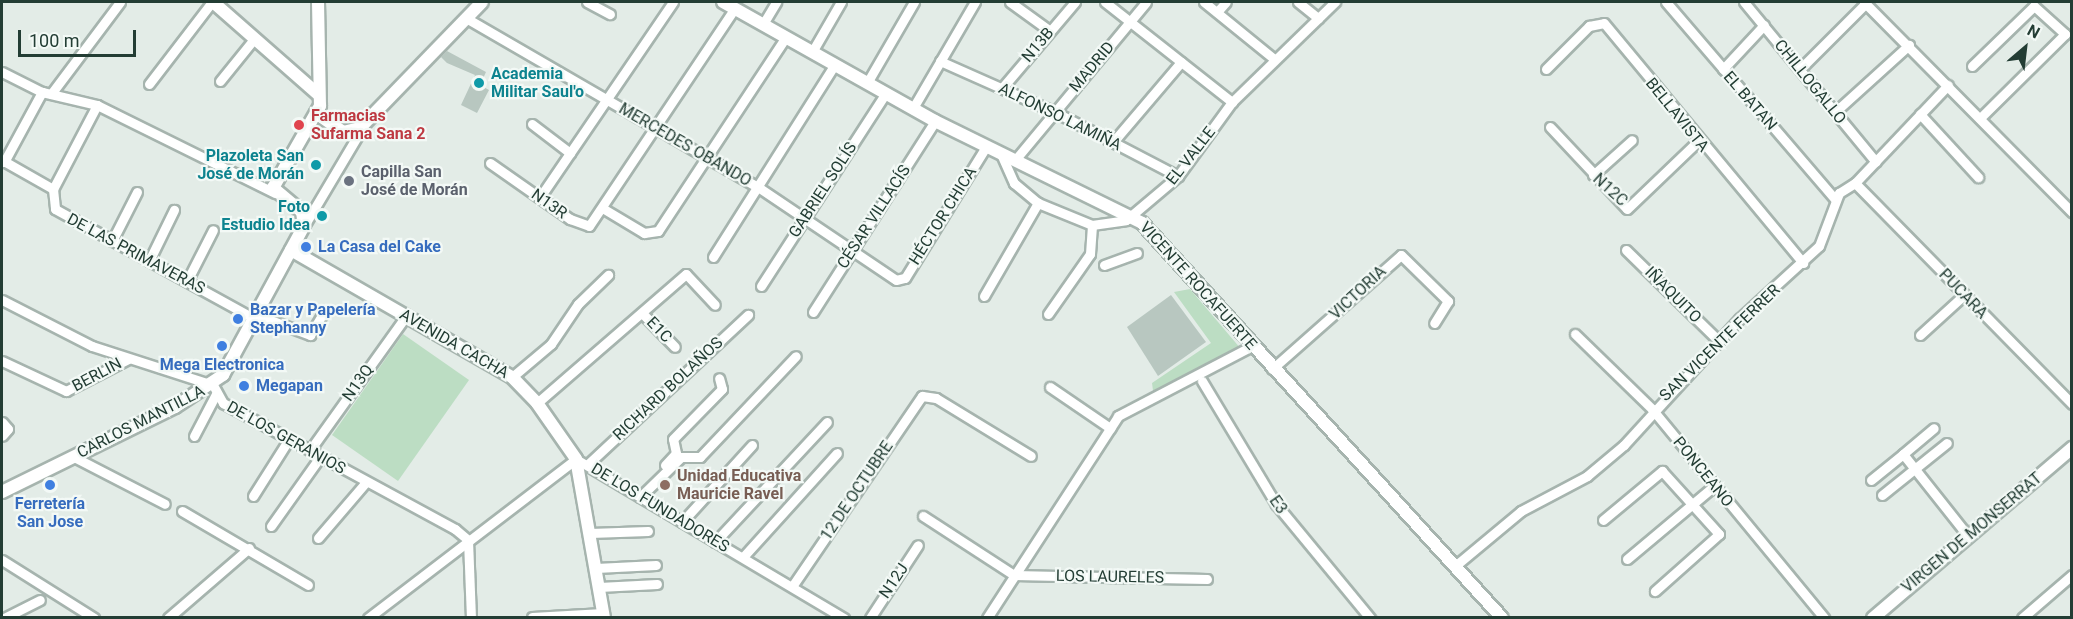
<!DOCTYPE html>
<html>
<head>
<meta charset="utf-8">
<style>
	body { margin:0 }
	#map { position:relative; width:2073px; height:619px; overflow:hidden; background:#e3ece7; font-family:Roboto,sans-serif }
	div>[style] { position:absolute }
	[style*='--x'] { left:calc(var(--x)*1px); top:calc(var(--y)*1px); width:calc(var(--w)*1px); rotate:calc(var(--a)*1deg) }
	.green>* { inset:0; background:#bcddc3 }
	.building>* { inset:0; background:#b8c7c0 }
	.roads { filter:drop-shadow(2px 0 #a6b4ae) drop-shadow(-2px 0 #a6b4ae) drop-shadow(0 2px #a6b4ae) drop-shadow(0 -2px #a6b4ae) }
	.street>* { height:9px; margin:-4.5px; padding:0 4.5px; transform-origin:4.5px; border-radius:4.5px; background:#fff }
	.secondary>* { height:12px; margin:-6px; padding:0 6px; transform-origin:6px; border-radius:6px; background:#fff }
	.dots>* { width:16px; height:16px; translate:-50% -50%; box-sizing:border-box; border:3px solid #f3f9f6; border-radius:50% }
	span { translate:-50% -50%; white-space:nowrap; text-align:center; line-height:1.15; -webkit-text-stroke:4.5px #f3f9f6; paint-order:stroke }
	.street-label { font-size:16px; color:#233d34 }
	.culture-label { font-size:16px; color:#0d838f; font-weight:700 }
	.left { translate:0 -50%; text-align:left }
	.right { translate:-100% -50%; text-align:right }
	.health-label { font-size:16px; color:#be3a42; font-weight:700 }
	.worship-label { font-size:16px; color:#5b616d; font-weight:700 }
	.shop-label { font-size:16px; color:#366cbe; font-weight:700 }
	.education-label { font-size:16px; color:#785e54; font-weight:700 }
	.frame { position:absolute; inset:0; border:3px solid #233d34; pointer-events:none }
	.north { position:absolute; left:1995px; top:18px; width:60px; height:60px; -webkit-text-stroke:4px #f3f9f6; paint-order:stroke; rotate:28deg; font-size:16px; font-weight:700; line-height:24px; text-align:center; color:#233d34 }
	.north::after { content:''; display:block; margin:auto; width:21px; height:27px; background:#233d34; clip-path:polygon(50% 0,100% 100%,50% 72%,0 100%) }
	.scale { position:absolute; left:18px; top:30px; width:118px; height:27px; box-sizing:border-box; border:3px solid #233d34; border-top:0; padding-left:8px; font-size:18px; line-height:21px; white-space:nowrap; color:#233d34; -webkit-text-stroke:4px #f3f9f6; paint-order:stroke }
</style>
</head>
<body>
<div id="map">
	<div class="green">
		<i style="clip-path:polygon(1190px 289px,1241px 349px,1199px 381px,1154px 398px,1152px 383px,1211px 343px,1174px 292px)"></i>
		<i style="clip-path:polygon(403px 334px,469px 380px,398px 481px,332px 435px)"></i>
	</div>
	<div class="building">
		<i style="clip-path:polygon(447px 51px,486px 72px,480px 85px,489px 90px,477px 113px,461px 105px,475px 75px,447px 63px,441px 57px)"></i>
		<i style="clip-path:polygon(1171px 295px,1206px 342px,1158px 376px,1127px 327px)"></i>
	</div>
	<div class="roads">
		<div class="street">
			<i style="--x:587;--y:2;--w:26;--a:28"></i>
			<i style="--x:1010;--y:2;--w:49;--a:35.9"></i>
			<i style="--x:1105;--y:2;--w:162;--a:38.2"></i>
			<i style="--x:1204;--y:2;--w:89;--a:39.1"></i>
			<i style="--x:1298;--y:2;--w:26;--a:39"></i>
			<i style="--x:1666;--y:2;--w:260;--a:49.4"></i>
			<i style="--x:1744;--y:2;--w:207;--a:50.5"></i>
			<i style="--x:1864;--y:2;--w:296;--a:45.3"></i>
			<i style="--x:1217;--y:12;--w:13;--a:-48"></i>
			<i style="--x:466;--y:18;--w:337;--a:30.1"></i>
			<i style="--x:758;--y:187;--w:166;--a:34"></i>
			<i style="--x:896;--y:280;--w:9;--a:-13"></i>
			<i style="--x:905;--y:278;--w:154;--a:-58.3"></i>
			<i style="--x:763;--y:24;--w:26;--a:-59"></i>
			<i style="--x:812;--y:52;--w:58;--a:-59.9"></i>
			<i style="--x:940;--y:61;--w:126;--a:23.9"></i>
			<i style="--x:1055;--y:112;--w:139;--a:27.5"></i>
			<i style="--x:1972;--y:66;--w:86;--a:-44.1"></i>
			<i style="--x:2034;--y:6;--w:42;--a:42.1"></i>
			<i style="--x:2065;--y:34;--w:120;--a:135.3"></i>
			<i style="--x:1546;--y:69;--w:61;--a:-45"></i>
			<i style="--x:1589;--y:26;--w:15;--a:-11"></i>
			<i style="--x:1604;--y:23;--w:312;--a:50.3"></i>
			<i style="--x:1723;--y:69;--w:60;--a:-47"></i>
			<i style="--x:1800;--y:69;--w:92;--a:-45"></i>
			<i style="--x:2;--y:72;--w:45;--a:26.6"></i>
			<i style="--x:42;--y:92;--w:57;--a:13.3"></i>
			<i style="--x:97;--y:105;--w:199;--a:26.3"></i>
			<i style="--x:220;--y:81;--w:54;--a:-51"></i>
			<i style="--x:867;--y:83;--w:94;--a:-59.9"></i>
			<i style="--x:149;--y:84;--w:103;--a:-52.5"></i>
			<i style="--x:1002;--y:88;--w:113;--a:-49.7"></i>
			<i style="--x:51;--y:94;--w:115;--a:-53.1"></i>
			<i style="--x:97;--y:105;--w:95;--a:117.6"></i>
			<i style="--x:53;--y:189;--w:20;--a:84"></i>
			<i style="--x:55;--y:209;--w:228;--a:28.8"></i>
			<i style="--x:913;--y:108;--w:123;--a:-59.7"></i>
			<i style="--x:1835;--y:112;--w:100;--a:-42.2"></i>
			<i style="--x:1920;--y:114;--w:86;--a:47.4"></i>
			<i style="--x:532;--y:124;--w:48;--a:37.3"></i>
			<i style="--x:1550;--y:127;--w:112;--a:46.8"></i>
			<i style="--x:1627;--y:209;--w:98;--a:-43.8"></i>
			<i style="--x:1113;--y:142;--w:105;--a:-49.6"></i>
			<i style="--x:1001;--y:154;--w:32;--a:66"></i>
			<i style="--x:1014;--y:183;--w:31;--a:40"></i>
			<i style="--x:1038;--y:203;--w:58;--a:22.2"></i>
			<i style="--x:1092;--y:225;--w:34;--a:-8"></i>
			<i style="--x:1126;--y:220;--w:68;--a:-40.2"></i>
			<i style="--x:1178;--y:176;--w:92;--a:-53.9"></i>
			<i style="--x:1232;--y:102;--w:144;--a:-44.2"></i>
			<i style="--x:2;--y:160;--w:59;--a:29.6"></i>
			<i style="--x:1015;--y:160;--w:205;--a:-50.3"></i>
			<i style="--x:4;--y:162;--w:80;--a:-61.5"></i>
			<i style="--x:490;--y:163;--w:98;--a:35"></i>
			<i style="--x:570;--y:219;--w:20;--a:20"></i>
			<i style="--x:589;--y:226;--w:262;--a:-56.2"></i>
			<i style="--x:1593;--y:175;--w:52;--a:-41.9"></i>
			<i style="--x:1855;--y:183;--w:310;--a:45.5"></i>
			<i style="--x:540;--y:197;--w:236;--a:-55.7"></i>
			<i style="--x:604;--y:209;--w:47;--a:31"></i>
			<i style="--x:644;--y:233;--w:14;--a:-8"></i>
			<i style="--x:658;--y:231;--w:232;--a:-56.6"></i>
			<i style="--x:304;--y:226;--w:117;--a:-59.3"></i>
			<i style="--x:112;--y:241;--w:55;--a:-63"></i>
			<i style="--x:1626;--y:250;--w:130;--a:44.4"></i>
			<i style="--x:713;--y:257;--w:228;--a:-57.7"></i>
			<i style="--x:149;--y:261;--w:57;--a:-63.9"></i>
			<i style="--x:1104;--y:265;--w:35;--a:-20"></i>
			<i style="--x:187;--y:281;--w:57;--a:-63"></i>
			<i style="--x:761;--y:286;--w:230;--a:-57.1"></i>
			<i style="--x:984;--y:296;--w:108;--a:-59.9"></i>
			<i style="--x:2;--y:300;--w:101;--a:27.1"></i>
			<i style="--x:92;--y:346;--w:127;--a:17.9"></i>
			<i style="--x:213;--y:385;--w:21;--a:61"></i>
			<i style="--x:223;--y:403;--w:264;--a:28.5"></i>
			<i style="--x:455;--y:529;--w:17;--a:40"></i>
			<i style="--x:468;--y:540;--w:78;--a:87.8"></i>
			<i style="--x:813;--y:312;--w:227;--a:-57.4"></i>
			<i style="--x:642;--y:313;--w:47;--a:45.9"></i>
			<i style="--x:1048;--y:314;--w:73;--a:-55"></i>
			<i style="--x:1090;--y:254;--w:29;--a:-86"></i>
			<i style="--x:257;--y:315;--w:57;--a:20.7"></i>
			<i style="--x:310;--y:335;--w:21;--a:-59"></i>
			<i style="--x:1575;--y:334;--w:107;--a:44.2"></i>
			<i style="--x:1652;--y:409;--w:271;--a:50.5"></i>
			<i style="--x:1920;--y:335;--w:59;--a:-42.3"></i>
			<i style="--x:2;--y:361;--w:71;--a:25.1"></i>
			<i style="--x:66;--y:391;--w:70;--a:-27.3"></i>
			<i style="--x:1272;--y:369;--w:172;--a:-41.5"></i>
			<i style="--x:1401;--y:255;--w:66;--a:44.4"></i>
			<i style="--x:1448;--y:301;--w:26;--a:122"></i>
			<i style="--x:512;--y:377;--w:51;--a:-40.2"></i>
			<i style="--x:551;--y:344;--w:48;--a:-56"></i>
			<i style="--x:578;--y:304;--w:42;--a:-44"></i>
			<i style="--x:1202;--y:381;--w:144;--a:59"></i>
			<i style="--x:1276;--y:504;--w:148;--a:50.5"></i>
			<i style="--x:1050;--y:387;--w:73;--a:34.3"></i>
			<i style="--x:537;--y:403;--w:197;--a:-40.9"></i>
			<i style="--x:686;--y:274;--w:42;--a:46.9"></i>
			<i style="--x:2;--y:422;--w:9;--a:49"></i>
			<i style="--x:8;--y:429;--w:9;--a:131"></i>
			<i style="--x:194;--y:436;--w:47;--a:-62.4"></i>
			<i style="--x:310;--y:450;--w:165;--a:-54.4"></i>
			<i style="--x:1903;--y:454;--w:40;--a:-40"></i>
			<i style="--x:74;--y:457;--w:102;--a:27.3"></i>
			<i style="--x:588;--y:464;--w:219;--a:-43"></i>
			<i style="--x:665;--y:465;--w:16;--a:-47"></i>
			<i style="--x:676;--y:453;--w:14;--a:-102"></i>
			<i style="--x:673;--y:439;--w:70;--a:-45.6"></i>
			<i style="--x:722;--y:389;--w:11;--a:-105"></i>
			<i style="--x:1871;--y:480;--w:41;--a:-39.1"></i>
			<i style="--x:1903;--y:454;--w:105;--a:51.6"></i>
			<i style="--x:1882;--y:495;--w:83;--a:-38.7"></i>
			<i style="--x:253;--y:496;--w:67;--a:-57.7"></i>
			<i style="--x:640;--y:497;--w:57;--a:-44.3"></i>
			<i style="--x:681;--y:457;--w:19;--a:0"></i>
			<i style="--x:700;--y:457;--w:139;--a:-46.5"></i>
			<i style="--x:182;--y:511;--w:146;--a:30.4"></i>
			<i style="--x:923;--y:516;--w:108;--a:33"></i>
			<i style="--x:1014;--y:575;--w:193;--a:1.2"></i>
			<i style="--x:1603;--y:520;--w:77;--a:-39.7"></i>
			<i style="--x:1662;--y:471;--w:85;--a:47.9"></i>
			<i style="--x:1719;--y:534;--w:86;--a:138.3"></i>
			<i style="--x:682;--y:522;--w:104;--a:-47.7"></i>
			<i style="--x:271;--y:526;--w:85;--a:-54.6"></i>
			<i style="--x:590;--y:533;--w:58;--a:-2"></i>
			<i style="--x:318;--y:538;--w:74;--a:-49.4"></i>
			<i style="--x:715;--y:542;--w:164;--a:-47"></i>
			<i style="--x:743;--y:557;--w:140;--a:-47.9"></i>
			<i style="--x:1627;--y:559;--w:114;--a:-40"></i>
			<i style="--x:2;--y:560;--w:109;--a:32.2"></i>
			<i style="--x:1455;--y:566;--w:86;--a:-39.8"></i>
			<i style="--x:1521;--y:511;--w:75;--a:-27.9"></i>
			<i style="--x:1587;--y:476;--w:48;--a:-40"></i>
			<i style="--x:1624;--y:445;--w:171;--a:-47.6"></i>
			<i style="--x:1739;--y:319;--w:108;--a:-42.4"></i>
			<i style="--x:1819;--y:246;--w:57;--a:-69.3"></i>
			<i style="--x:1839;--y:193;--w:19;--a:-32"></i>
			<i style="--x:1855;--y:183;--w:135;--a:-46.5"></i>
			<i style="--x:596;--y:568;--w:60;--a:-2.9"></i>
			<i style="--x:793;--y:585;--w:229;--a:-55.7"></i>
			<i style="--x:922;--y:396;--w:14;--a:8"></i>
			<i style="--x:936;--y:398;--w:111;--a:31.4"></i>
			<i style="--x:599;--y:587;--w:58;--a:-3"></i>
			<i style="--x:532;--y:617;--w:71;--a:-3.2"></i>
			<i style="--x:4;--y:618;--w:40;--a:-26.6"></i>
			<i style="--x:168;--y:618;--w:107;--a:-40.8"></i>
			<i style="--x:368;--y:618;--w:262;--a:-37.4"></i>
			<i style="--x:576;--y:459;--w:312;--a:30.7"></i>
			<i style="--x:870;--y:618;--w:87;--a:-56.7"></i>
			<i style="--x:987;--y:618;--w:241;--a:-57"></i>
			<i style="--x:1118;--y:416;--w:151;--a:-27.6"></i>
			<i style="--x:2022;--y:618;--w:66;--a:-40.7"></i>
		</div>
		<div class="secondary">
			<i style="--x:213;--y:2;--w:141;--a:41.3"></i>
			<i style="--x:723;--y:2;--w:243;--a:29.3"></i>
			<i style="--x:935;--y:121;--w:231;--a:26.2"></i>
			<i style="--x:1142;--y:223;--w:534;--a:47.65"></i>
			<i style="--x:316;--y:113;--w:33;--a:35"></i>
			<i style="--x:343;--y:132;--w:17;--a:-13"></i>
			<i style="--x:360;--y:128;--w:175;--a:-45.9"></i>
			<i style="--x:291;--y:250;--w:255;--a:29.9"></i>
			<i style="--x:512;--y:377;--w:36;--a:46"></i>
			<i style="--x:537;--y:403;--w:68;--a:55.1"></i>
			<i style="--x:576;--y:459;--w:161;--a:80"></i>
			<i style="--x:2;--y:492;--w:193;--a:-26.2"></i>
			<i style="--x:175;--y:407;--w:58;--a:-33.7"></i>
			<i style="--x:223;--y:375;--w:170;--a:-61.5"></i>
			<i style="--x:304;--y:226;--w:14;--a:-98"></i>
			<i style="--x:302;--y:212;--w:38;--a:-140"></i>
			<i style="--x:273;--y:188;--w:95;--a:-60.2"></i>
			<i style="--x:320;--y:106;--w:104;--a:-91.1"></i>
			<i style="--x:1873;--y:618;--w:262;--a:-40.5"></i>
		</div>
	</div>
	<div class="dots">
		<i style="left:479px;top:83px;background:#0f9aa8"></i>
		<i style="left:299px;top:125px;background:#e0444e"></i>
		<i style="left:316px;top:165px;background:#0f9aa8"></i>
		<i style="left:349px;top:181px;background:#6b7280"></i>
		<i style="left:322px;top:216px;background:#0f9aa8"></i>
		<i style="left:306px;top:247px;background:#3f7fe0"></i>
		<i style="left:238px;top:319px;background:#3f7fe0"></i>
		<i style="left:222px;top:346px;background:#3f7fe0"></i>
		<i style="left:244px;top:386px;background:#3f7fe0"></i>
		<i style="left:50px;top:485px;background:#3f7fe0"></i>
		<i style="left:665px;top:485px;background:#8d6e63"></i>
	</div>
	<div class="street-label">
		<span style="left:1038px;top:45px;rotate:-50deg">N13B</span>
		<span style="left:1092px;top:67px;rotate:-50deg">MADRID</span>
		<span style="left:1810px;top:82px;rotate:51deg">CHILLOGALLO</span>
		<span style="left:1750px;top:101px;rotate:49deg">EL BATAN</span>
		<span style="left:1677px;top:115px;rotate:51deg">BELLAVISTA</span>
		<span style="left:1060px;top:117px;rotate:26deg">ALFONSO LAMIÑA</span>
		<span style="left:685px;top:145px;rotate:30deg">MERCEDES OBANDO</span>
		<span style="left:1191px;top:156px;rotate:-52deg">EL VALLE</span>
		<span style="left:823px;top:190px;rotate:-57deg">GABRIEL SOLÍS</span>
		<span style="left:1610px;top:190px;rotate:42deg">N12C</span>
		<span style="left:549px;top:204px;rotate:35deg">N13R</span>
		<span style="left:943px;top:216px;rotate:-58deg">HÉCTOR CHICA</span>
		<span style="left:874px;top:217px;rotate:-57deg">CÉSAR VILLACÍS</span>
		<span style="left:136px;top:254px;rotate:28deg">DE LAS PRIMAVERAS</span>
		<span style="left:1198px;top:286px;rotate:48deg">VICENTE ROCAFUERTE</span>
		<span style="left:1358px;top:293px;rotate:-43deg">VICTORIA</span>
		<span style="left:1963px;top:294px;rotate:46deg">PUCARA</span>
		<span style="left:1673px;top:295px;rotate:45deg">IÑAQUITO</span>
		<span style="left:659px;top:330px;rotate:46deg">E1C</span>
		<span style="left:1720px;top:343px;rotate:-44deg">SAN VICENTE FERRER</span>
		<span style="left:454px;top:344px;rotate:30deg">AVENIDA CACHA</span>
		<span style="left:97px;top:375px;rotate:-28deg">BERLIN</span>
		<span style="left:358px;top:383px;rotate:-55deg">N13Q</span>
		<span style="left:668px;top:389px;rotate:-43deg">RICHARD BOLAÑOS</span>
		<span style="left:141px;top:422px;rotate:-27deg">CARLOS MANTILLA</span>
		<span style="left:286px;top:438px;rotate:29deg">DE LOS GERANIOS</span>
		<span style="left:1703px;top:472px;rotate:51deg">PONCEANO</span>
		<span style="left:857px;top:491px;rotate:-56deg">12 DE OCTUBRE</span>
		<span style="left:1278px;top:505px;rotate:55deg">E3</span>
		<span style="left:660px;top:508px;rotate:31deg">DE LOS FUNDADORES</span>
		<span style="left:1972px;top:533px;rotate:-40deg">VIRGEN DE MONSERRAT</span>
		<span style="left:1110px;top:577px;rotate:1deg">LOS LAURELES</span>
		<span style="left:894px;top:581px;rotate:-56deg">N12J</span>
	</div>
	<div class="culture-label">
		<span class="left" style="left:491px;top:83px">Academia<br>Militar Saul'o</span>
		<span class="right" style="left:304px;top:165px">Plazoleta San<br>José de Morán</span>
		<span class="right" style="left:310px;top:216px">Foto<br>Estudio Idea</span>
	</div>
	<div class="health-label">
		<span class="left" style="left:311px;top:125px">Farmacias<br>Sufarma Sana 2</span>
	</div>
	<div class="worship-label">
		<span class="left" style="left:361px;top:181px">Capilla San<br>José de Morán</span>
	</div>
	<div class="shop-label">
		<span class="left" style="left:318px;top:247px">La Casa del Cake</span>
		<span class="left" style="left:250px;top:319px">Bazar y Papelería<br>Stephanny</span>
		<span style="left:222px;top:365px">Mega Electronica</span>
		<span class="left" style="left:256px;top:386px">Megapan</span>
		<span style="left:50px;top:513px">Ferretería<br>San Jose</span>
	</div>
	<div class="education-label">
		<span class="left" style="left:677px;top:485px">Unidad Educativa<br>Mauricie Ravel</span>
	</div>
	<div class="frame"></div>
	<div class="north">N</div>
	<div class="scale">100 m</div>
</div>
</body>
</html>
